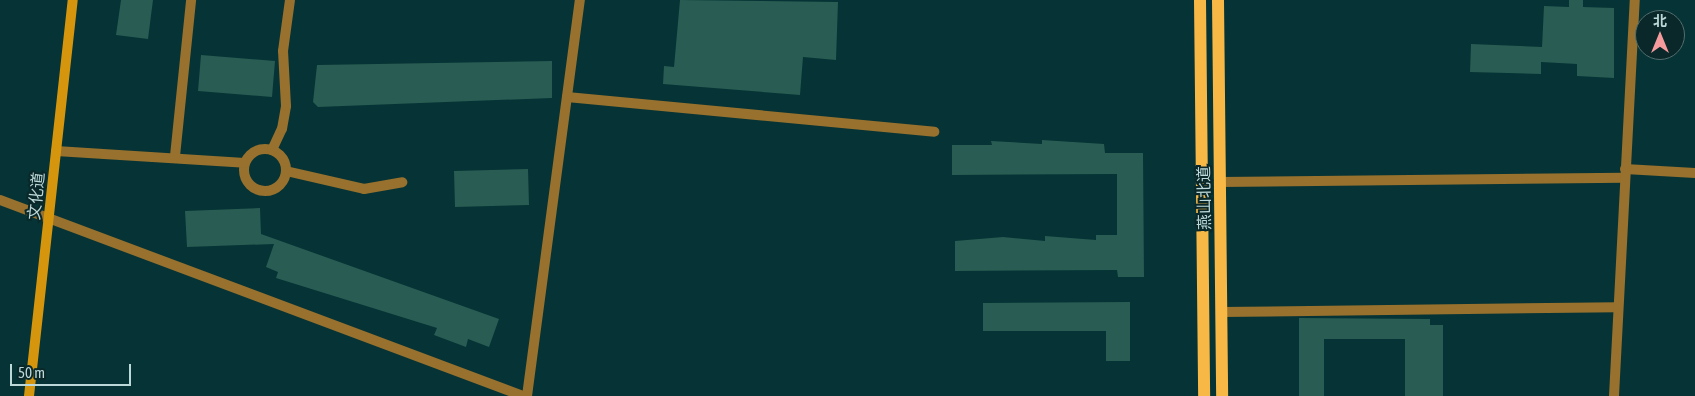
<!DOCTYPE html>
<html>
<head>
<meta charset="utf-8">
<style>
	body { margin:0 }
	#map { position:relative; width:1695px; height:396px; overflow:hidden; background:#063335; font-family:"Asap Condensed","Noto Sans SC",sans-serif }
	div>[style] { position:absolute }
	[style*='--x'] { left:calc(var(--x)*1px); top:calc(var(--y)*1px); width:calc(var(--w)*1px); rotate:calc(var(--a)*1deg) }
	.building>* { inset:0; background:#295c52 }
	.service>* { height:10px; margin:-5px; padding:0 5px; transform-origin:5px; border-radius:5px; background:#97712d }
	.service>.ring { margin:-5px; padding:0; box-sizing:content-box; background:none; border:10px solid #97712d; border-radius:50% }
	.minor>* { height:10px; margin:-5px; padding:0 5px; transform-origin:5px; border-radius:5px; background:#97712d }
	.secondary>* { height:10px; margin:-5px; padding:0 5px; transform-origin:5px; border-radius:5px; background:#d5960e }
	.primary>* { height:12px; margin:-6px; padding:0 6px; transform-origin:6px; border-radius:6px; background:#f8b845 }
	span { translate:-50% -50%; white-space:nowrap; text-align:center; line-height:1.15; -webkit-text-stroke:4px #0a2829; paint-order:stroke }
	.street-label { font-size:16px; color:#bdd8d8 }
	.north { position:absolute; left:1635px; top:10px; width:50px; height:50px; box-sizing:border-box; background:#0a2829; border:1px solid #526e6f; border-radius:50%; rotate:0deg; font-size:14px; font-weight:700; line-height:20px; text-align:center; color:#bdd8d8 }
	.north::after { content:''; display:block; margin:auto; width:18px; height:22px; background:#f59b9d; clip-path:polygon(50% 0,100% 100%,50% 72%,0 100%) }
	.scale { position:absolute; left:10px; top:364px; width:121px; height:22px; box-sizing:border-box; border:2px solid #bdd8d8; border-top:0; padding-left:6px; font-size:15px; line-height:18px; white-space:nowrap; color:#bdd8d8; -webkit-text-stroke:4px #0a2829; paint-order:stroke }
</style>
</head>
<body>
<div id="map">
	<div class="building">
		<i style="clip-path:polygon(121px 0,153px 0,148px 39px,116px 35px)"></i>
		<i style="clip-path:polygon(680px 0,838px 2px,836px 60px,803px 57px,800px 95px,663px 84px,664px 66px,674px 67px)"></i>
		<i style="clip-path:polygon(1569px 0,1583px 0,1583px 7px,1614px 8px,1614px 78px,1577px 76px,1577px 64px,1541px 62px,1541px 74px,1470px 72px,1471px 44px,1542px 47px,1544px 6px,1569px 7px)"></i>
		<i style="clip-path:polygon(201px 55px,275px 61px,272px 97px,198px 91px)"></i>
		<i style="clip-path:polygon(552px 61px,552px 98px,318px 107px,313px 102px,317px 65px)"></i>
		<i style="clip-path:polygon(1042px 140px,1104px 144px,1105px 153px,1143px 153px,1144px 277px,1118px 277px,1117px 270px,955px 271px,955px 241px,1003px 237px,1045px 241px,1045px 236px,1096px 240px,1096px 235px,1117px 235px,1117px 174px,952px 175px,952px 145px,992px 145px,991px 141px,1042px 144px)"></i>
		<i style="clip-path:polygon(528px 169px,529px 205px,455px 207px,454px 171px)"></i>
		<i style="clip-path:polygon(260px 208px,261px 234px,499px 319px,489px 347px,468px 339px,466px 347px,434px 335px,437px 328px,276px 278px,278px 272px,266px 267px,274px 244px,187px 247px,185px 211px)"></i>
		<i style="clip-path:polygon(1130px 302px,1130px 361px,1106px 361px,1106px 331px,983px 331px,983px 303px)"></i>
		<i style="clip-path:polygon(1299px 318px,1430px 319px,1430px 325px,1443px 325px,1443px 396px,1405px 396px,1405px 339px,1324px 339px,1324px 396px,1299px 396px)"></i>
	</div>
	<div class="service">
		<i class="ring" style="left:244px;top:149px;width:32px;height:32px"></i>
		<i style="--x:272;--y:150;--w:23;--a:-65"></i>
		<i style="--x:282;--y:129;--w:23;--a:-80"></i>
		<i style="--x:286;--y:106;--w:55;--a:-93.1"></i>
		<i style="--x:283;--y:51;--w:51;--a:-82.2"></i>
		<i style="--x:56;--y:151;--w:189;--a:3.6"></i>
		<i style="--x:175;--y:156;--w:157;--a:-84.1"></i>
		<i style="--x:286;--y:171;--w:80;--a:13"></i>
		<i style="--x:364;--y:189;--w:39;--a:-10"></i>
	</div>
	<div class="minor">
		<i style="--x:567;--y:97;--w:369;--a:5.4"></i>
		<i style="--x:1625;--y:169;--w:70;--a:3.3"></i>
		<i style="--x:1220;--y:182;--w:404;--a:-0.6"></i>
		<i style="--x:0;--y:200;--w:559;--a:20.54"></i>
		<i style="--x:1221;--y:312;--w:396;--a:-0.7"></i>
		<i style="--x:527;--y:396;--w:400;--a:-82.4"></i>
		<i style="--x:1614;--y:396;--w:397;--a:-87"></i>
	</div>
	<div class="secondary">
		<i style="--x:29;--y:396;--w:398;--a:-83.7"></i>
	</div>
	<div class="primary">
		<i style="--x:1200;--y:0;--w:396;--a:89.4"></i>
		<i style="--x:1218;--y:0;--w:396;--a:89.4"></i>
	</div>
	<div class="street-label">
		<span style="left:36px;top:196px;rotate:-84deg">文化道</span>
		<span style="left:1204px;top:198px;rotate:-91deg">燕山北道</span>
	</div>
	<div class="north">北</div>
	<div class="scale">50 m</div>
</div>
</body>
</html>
